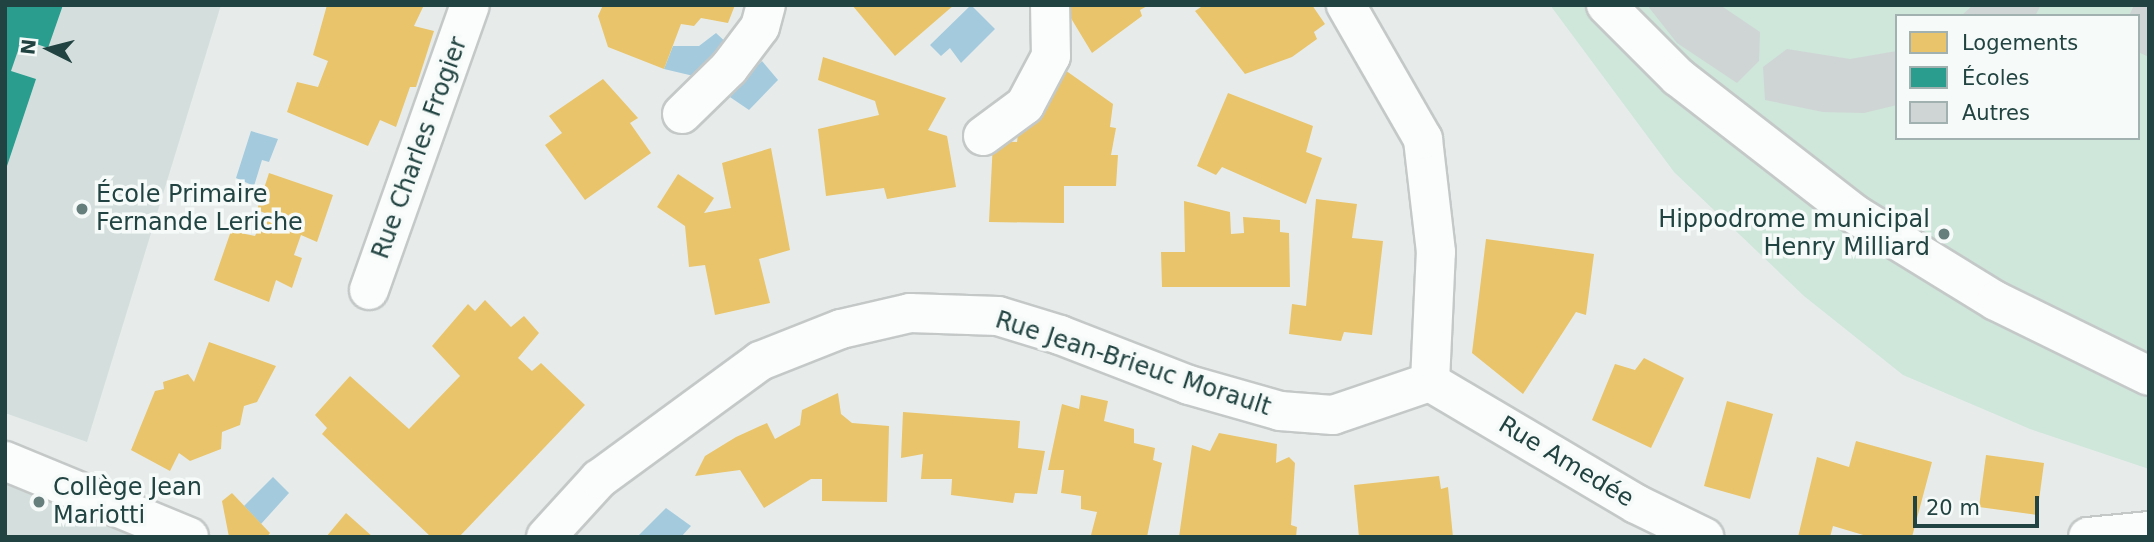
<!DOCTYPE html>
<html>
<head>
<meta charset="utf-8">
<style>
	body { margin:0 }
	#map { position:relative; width:2154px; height:542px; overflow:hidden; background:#e7eceb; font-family:"DejaVu Sans",sans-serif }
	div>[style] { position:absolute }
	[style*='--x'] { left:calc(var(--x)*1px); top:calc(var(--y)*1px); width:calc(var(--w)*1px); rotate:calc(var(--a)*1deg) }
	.built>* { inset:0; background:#d4dfdd }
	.green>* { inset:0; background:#cfe6db }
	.water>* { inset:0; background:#a4cade }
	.homes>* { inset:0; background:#e9c46a }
	.schools>* { inset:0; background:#2a9d8f }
	.building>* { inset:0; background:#cfd5d4 }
	.roads { filter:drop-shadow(2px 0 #c4c9c8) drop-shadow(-2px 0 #c4c9c8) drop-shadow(0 2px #c4c9c8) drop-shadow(0 -2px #c4c9c8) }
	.minor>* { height:38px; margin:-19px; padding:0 19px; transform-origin:19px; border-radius:19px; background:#fbfcfc }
	.dots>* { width:19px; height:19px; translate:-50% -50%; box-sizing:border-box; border:4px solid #f6fbf9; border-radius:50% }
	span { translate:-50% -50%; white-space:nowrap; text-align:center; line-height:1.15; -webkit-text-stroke:7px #f6fbf9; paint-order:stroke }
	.street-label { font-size:24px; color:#214341 }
	.poi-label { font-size:24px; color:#214341 }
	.left { translate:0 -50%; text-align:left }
	.right { translate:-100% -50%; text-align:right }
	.frame { position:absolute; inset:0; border:7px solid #214341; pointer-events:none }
	.legend { position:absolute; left:1895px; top:14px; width:245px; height:126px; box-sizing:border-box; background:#f6fbf9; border:2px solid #a1b1af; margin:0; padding:9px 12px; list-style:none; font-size:21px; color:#214341 }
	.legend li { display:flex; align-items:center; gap:14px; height:35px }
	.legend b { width:35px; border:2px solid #a1b1af }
	.north { position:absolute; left:14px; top:14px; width:70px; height:70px; -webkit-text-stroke:5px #f6fbf9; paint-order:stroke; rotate:276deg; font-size:19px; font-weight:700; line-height:28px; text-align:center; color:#214341 }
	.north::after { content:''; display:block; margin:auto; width:24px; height:32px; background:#214341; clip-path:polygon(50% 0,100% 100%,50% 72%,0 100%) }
	.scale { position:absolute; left:1913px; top:496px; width:126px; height:32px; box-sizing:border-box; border:4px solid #214341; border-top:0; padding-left:9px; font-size:21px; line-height:24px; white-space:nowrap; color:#214341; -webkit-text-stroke:5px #f6fbf9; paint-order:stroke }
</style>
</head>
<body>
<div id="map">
	<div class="built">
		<i style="clip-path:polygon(5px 5px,221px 5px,87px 442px,5px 413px)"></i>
		<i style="clip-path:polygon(5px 478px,140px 537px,5px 537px)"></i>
	</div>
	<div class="green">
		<i style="clip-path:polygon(evenodd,1550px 5px,2149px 5px,2149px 469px,2030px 429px,1903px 375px,1804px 296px,1674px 172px,1550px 5px,1897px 16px,2138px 16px,2138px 138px,1897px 138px,1897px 16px)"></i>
	</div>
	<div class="water">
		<i style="clip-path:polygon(971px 5px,995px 29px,961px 63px,950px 48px,941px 56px,930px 45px)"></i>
		<i style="clip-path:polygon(716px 33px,730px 46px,702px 78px,664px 69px,673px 46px,699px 46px)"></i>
		<i style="clip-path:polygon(762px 61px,778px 80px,749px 110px,727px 95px)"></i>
		<i style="clip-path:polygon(251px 131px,278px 139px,269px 162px,262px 160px,254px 186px,236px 178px)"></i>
		<i style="clip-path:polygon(273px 477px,289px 493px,261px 524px,244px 506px)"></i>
		<i style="clip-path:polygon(666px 508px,691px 526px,681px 537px,637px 537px)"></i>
	</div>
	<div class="homes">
		<i style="clip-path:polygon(327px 5px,424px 5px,414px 26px,434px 31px,416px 87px,410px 87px,396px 127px,380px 120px,368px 146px,287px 112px,297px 82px,318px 87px,328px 61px,313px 55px)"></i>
		<i style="clip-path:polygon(603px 5px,735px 5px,728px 23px,701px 18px,694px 26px,681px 24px,664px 69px,608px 47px,598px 16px)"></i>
		<i style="clip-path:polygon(852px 5px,954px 5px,895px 56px)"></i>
		<i style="clip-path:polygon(1063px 5px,1149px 5px,1140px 10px,1142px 16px,1092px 53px)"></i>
		<i style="clip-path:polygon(1204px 5px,1312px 5px,1325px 24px,1314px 32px,1317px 39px,1292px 57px,1245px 74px,1195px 11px)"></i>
		<i style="clip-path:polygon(823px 57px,946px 98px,928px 130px,947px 136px,956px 187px,887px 199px,884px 188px,826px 196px,818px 129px,879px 115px,875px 101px,818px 80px)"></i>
		<i style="clip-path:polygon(1065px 70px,1113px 104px,1110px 127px,1116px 128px,1111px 155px,1118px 155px,1116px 186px,1064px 186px,1064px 223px,989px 222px,993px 141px,1017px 142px,1019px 125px)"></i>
		<i style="clip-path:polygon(603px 79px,638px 118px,630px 123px,651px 153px,585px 200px,545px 145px,562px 133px,549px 116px)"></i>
		<i style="clip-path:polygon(1228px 93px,1313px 126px,1306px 152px,1322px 158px,1306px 204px,1222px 167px,1216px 175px,1197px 166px)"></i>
		<i style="clip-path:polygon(771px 148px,790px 250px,759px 259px,770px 303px,715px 315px,705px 265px,689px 267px,685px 226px,657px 207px,678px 174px,714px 198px,704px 213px,731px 208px,722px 163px)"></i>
		<i style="clip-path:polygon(269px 173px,333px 195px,317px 242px,301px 235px,294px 255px,302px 258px,292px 288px,276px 280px,269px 302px,214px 280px,231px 231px,255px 236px,265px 213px,257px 210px)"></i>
		<i style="clip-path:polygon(1316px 199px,1357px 204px,1352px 238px,1383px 241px,1372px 335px,1344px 332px,1341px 341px,1289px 334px,1292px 304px,1306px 306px)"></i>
		<i style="clip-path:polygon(1184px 201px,1230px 212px,1231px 234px,1244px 233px,1243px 217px,1280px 220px,1280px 232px,1289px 233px,1290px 287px,1162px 287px,1161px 252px,1185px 252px)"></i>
		<i style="clip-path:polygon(1486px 239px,1594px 254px,1586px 315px,1576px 312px,1523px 394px,1472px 353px)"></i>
		<i style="clip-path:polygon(485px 300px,511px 327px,524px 316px,539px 333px,518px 358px,532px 371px,541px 363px,585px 405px,459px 537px,431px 537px,322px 434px,327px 428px,315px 415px,350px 376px,409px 429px,460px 376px,432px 346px,468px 304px,475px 311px)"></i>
		<i style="clip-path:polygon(209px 342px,276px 366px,257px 402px,244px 406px,240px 425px,222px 432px,221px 449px,190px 461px,179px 453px,170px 471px,131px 450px,155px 391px,164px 389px,163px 382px,188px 374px,194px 382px)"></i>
		<i style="clip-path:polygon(1644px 358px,1684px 378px,1651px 448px,1592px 420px,1615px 364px,1635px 370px)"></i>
		<i style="clip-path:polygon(838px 393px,841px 414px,852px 423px,889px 426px,887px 502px,822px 501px,822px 479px,811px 479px,764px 508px,740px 470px,695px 476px,705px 456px,736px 437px,767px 423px,775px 439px,800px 425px,802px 410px)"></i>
		<i style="clip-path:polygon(1081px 395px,1108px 401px,1104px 421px,1134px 429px,1134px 443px,1155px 448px,1153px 460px,1162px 463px,1147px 537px,1091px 535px,1097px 512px,1081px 509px,1081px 496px,1061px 493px,1064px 470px,1048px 470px,1062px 404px,1079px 409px)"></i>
		<i style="clip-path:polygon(1727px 401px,1773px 414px,1750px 499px,1704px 486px)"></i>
		<i style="clip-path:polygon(903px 412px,1020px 421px,1018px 448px,1045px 451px,1037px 494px,1015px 493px,1013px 503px,951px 495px,952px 479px,921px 479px,923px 454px,901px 458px)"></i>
		<i style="clip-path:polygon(1219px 433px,1277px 444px,1276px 463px,1289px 457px,1295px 463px,1291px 525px,1297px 527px,1296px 537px,1179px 537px,1192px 445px,1210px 451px)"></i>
		<i style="clip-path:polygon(1856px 441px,1932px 462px,1912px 537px,1870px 537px,1833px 526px,1830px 537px,1798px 537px,1817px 457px,1849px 467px)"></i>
		<i style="clip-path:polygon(1986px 455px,2044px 463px,2037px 515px,1979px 507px)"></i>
		<i style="clip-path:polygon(1439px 476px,1441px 489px,1448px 487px,1453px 537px,1359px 537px,1354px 485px)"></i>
		<i style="clip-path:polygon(232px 493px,270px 533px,267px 537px,229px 537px,222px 501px)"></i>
		<i style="clip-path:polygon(346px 513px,373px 537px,326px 537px)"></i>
	</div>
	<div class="schools">
		<i style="clip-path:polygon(5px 5px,63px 5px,48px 48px,22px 39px,11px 71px,36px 79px,6px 169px)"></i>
	</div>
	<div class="building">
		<i style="clip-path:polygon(1647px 5px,1720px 5px,1760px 32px,1759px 61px,1737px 83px,1677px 43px)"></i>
		<i style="clip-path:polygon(1973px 5px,2041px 5px,2035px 16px,1961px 16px)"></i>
		<i style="clip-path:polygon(2134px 5px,2149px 5px,2149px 57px,2138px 52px,2138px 16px,2129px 16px)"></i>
		<i style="clip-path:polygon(1787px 49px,1850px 59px,1897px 51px,1897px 105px,1864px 113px,1823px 112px,1765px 100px,1763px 67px)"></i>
	</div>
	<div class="roads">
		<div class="minor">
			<i style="--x:1606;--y:5;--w:102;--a:45"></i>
			<i style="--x:1678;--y:77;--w:225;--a:37.8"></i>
			<i style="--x:1856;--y:215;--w:164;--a:31.6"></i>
			<i style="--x:1996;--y:301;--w:170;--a:26.1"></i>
			<i style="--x:682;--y:114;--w:66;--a:-44.4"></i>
			<i style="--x:729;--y:68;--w:51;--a:-52.9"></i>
			<i style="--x:760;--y:27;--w:23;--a:-75"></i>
			<i style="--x:983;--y:136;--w:52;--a:-36.4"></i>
			<i style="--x:1025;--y:105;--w:55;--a:-62"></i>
			<i style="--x:1051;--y:56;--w:51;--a:-91.1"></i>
			<i style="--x:369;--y:290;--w:302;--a:-70.5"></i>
			<i style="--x:1430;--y:382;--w:239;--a:30.6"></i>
			<i style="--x:1636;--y:504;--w:76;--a:25.9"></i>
			<i style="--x:5;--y:461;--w:199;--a:22.4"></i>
			<i style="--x:546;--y:537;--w:79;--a:-47.6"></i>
			<i style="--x:599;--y:479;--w:200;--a:-36.2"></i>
			<i style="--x:760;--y:361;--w:87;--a:-21.6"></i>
			<i style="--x:841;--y:329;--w:71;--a:-13.1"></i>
			<i style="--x:910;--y:313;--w:88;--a:2"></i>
			<i style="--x:998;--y:316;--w:65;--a:17"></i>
			<i style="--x:1060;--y:335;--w:138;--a:21.2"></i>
			<i style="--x:1189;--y:385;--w:95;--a:15.9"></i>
			<i style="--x:1280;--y:411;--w:53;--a:4.3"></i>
			<i style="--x:1333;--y:415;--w:102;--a:-18.8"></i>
			<i style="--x:1430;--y:382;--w:130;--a:-87.4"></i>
			<i style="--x:1436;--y:252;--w:114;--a:-96.6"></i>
			<i style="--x:1423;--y:139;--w:155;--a:-119.9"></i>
			<i style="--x:2088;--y:537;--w:61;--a:-5.6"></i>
		</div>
	</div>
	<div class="dots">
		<i style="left:82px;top:209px;background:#667e7c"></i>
		<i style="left:1944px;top:234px;background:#667e7c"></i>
		<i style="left:39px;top:502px;background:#667e7c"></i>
	</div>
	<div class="street-label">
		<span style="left:420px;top:148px;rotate:-70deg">Rue Charles Frogier</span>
		<span style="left:1133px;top:364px;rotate:18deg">Rue Jean-Brieuc Morault</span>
		<span style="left:1566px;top:462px;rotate:31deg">Rue Amedée</span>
	</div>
	<div class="poi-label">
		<span class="left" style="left:96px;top:209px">École Primaire<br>Fernande Leriche</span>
		<span class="right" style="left:1930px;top:234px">Hippodrome municipal<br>Henry Milliard</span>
		<span class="left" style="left:53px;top:502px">Collège Jean<br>Mariotti</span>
	</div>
	<div class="frame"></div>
	<ul class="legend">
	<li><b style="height:19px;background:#e9c46a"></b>Logements</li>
	<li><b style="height:19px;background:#2a9d8f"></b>Écoles</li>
	<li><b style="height:19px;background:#cfd5d4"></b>Autres</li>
	</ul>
	<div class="north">N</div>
	<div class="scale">20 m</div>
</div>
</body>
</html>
